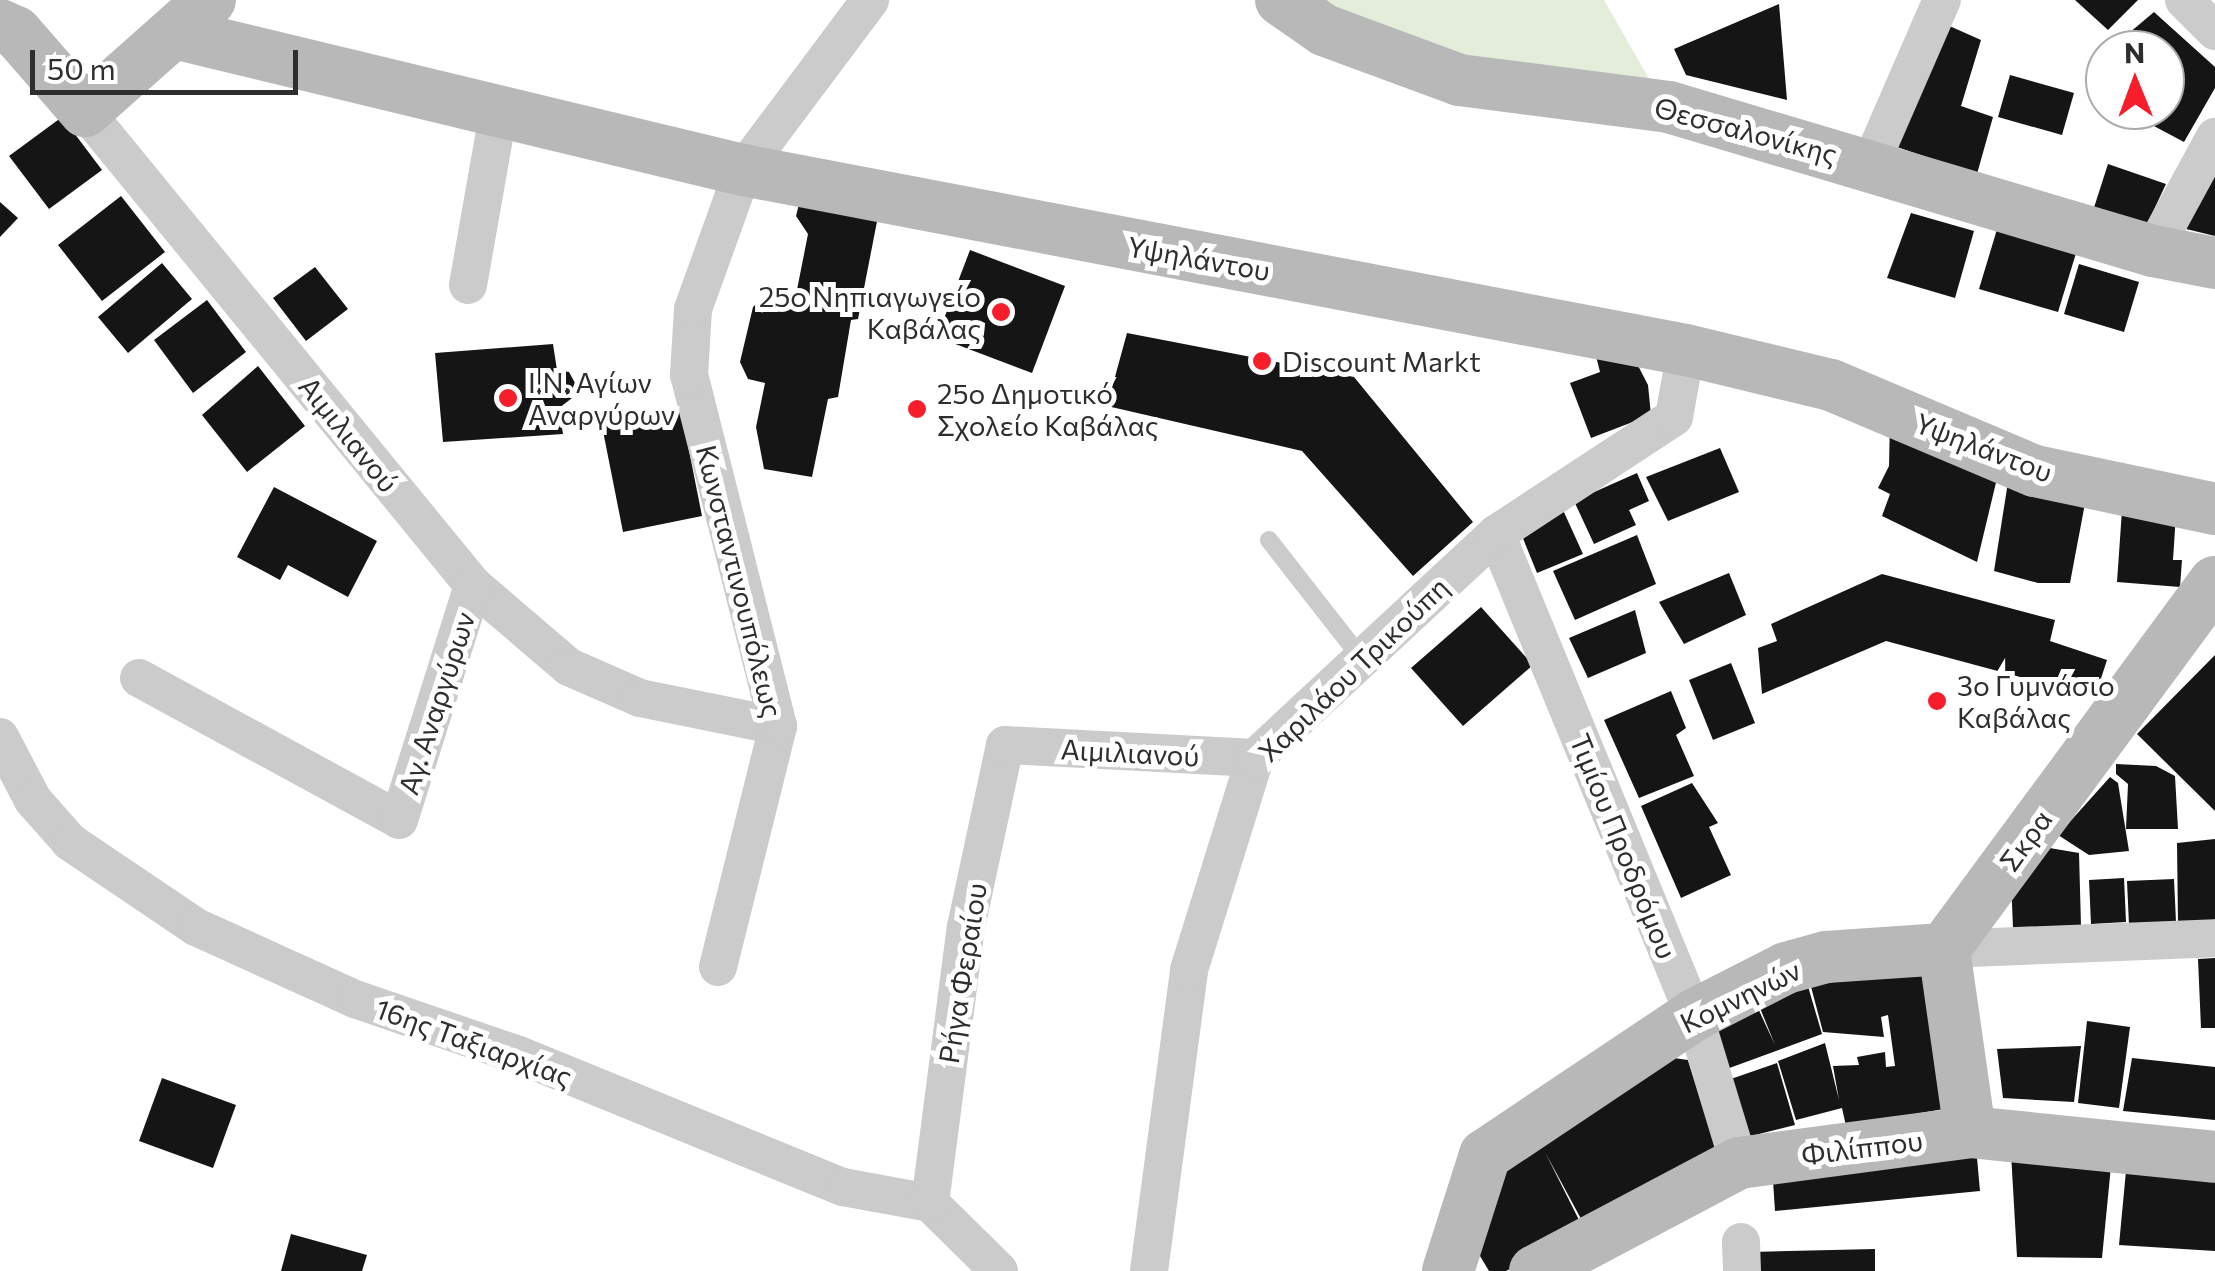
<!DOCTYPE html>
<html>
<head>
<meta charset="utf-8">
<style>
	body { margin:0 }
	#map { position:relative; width:2215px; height:1271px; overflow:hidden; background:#fff; font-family:Commissioner,sans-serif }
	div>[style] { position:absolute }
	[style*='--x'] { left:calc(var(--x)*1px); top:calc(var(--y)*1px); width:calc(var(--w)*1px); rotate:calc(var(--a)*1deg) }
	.green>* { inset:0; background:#e4edda }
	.building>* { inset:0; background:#151515 }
	.lane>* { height:18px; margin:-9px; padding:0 9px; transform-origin:9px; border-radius:9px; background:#cbcbcb }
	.street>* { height:38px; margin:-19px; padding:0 19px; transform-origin:19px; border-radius:19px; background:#cbcbcb }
	.secondary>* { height:52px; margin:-26px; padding:0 26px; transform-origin:26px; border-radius:26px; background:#b8b8b8 }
	.dots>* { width:28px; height:28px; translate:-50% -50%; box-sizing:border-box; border:5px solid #fff; border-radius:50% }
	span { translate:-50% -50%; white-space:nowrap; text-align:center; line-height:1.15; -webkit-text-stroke:10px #fff; paint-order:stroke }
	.street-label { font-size:28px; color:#2e2e2e }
	.poi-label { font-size:28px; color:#2e2e2e }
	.right { translate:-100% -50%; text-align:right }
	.left { translate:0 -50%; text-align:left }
	.north { position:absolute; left:2085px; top:30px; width:100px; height:100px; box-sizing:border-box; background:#fff; border:2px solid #ababab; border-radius:50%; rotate:359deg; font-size:28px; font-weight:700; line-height:40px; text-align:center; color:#2e2e2e }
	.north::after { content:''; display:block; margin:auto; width:35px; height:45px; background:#f71e2c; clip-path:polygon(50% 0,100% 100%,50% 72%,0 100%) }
	.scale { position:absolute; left:30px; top:50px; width:268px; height:45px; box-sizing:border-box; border:5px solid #2e2e2e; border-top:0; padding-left:12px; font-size:30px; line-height:35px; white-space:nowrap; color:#2e2e2e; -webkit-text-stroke:8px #fff; paint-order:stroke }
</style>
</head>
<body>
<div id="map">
	<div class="green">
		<i style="clip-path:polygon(1303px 0,1604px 0,1656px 91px,1439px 62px)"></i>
	</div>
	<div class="building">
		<i style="clip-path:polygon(2075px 0,2138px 0,2108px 30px)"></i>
		<i style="clip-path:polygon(1779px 4px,1787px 100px,1686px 75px,1674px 49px)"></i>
		<i style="clip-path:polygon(2154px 12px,2215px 67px,2215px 88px,2184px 142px,2135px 116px,2137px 110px,2165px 110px,2165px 50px,2109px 50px)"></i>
		<i style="clip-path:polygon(1936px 20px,1981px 40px,1961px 106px,1993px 117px,1977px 174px,1888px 144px)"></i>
		<i style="clip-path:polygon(2010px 75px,2074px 93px,2062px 135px,1998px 117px)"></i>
		<i style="clip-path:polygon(62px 117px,102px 170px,49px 209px,9px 156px)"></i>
		<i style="clip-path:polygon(2215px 161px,2215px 236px,2182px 228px)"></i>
		<i style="clip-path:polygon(2108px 164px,2166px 184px,2143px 233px,2090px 220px)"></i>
		<i style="clip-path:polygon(121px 196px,165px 252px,102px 301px,58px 245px)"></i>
		<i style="clip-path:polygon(800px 200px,881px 201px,858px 319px,851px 320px,838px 397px,828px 399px,812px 477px,764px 469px,756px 427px,765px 383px,748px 379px,740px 362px,753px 307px,762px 298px,794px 305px,808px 234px,796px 216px)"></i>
		<i style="clip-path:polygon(0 202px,18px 218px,0 237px)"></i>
		<i style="clip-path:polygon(1911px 213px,1974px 231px,1955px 298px,1887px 278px)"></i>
		<i style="clip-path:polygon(1998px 226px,2077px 250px,2058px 312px,1979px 289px)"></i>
		<i style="clip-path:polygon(970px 250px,1065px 286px,1032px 373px,937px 337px)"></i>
		<i style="clip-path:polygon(162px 263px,192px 299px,128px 353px,98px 317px)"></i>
		<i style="clip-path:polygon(2079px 264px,2139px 282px,2124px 332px,2064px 314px)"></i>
		<i style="clip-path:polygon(315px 267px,348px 309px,306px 341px,273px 298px)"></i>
		<i style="clip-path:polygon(207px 300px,246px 352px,193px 393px,154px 340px)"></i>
		<i style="clip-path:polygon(1127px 333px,1354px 377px,1473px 522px,1413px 576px,1302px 451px,1107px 406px)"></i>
		<i style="clip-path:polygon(553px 344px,557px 370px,569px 372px,580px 392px,559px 408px,563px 434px,443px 442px,435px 353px)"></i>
		<i style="clip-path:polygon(1632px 354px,1648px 385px,1651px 415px,1591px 438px,1570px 383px,1600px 372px,1596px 356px)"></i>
		<i style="clip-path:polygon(258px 366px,305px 426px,247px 472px,202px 415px)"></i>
		<i style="clip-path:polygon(681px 410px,702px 516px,623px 532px,602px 426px)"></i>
		<i style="clip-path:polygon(1890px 420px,1999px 470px,1977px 562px,1882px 516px,1890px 494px,1878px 488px,1889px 466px)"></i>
		<i style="clip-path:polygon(1720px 448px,1739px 492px,1668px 521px,1646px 477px)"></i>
		<i style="clip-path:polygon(1637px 473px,1649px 501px,1629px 510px,1636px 525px,1594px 544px,1574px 501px)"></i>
		<i style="clip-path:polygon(2008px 482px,2086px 498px,2070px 583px,2038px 583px,1994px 571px)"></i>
		<i style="clip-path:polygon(274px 487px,377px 541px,348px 597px,288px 565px,280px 580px,237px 557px)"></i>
		<i style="clip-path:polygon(1563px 510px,1583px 554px,1537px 573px,1520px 531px)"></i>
		<i style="clip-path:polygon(2122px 510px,2176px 514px,2173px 560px,2182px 560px,2180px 587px,2117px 582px)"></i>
		<i style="clip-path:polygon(1637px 535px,1656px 584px,1575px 620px,1553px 571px)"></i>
		<i style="clip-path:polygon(1729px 573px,1746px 615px,1684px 644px,1659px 602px)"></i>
		<i style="clip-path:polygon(1882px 574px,2055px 620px,2050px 641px,2107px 660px,2095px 697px,1886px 641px,1762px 694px,1758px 648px,1777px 641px,1771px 624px)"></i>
		<i style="clip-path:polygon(1481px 607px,1533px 665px,1463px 726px,1411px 668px)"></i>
		<i style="clip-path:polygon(1635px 610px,1646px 653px,1588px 678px,1569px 638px)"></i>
		<i style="clip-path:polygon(2215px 655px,2215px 811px,2137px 734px)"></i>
		<i style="clip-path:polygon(1731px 663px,1755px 723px,1713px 740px,1689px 680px)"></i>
		<i style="clip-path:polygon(1671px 691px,1686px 728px,1676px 735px,1694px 776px,1639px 798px,1604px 720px)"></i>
		<i style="clip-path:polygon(2116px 764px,2156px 766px,2175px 776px,2178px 829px,2126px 829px,2128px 784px,2116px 774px)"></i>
		<i style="clip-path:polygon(2110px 777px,2118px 783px,2129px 851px,2089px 855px,2058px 835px)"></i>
		<i style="clip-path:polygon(1692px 783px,1718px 823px,1709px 827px,1731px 875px,1681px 898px,1641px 806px)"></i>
		<i style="clip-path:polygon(2215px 839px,2215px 921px,2178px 923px,2177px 843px)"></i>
		<i style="clip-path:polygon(2032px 845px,2079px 853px,2081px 926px,2013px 928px,2011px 880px)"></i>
		<i style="clip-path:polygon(2124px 878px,2126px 922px,2091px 924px,2089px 880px)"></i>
		<i style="clip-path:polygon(2174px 879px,2176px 922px,2129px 925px,2127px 881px)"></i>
		<i style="clip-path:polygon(2215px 958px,2215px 1028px,2201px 1028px,2198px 959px)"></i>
		<i style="clip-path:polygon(1943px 966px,1961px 1106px,1846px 1126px,1842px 1108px,1796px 1120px,1778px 1061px,1825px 1043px,1839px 1100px,1833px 1066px,1859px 1065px,1857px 1057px,1885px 1052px,1886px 1067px,1895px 1066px,1888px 1015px,1881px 1017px,1884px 1037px,1823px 1032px,1810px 983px)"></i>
		<i style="clip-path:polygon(1807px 983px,1822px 1034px,1724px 1070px,1704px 1026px,1756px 1004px,1775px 1045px,1758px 1003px)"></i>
		<i style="clip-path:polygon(2087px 1021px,2130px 1027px,2119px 1108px,2078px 1103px)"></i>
		<i style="clip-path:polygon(2081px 1046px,2074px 1102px,2003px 1098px,1997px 1049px)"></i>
		<i style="clip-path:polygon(1667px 1057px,1688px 1060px,1719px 1157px,1587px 1230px,1545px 1152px,1584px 1230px,1506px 1271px,1489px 1271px,1465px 1231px,1486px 1178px)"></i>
		<i style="clip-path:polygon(2132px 1058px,2215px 1067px,2215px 1120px,2123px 1111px)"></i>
		<i style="clip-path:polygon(1777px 1063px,1795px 1125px,1743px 1138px,1728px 1080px)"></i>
		<i style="clip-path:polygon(162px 1078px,236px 1105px,213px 1168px,139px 1141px)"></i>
		<i style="clip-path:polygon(1976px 1147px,1980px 1191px,1775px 1211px,1772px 1166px)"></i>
		<i style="clip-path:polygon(2011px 1153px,2111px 1166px,2102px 1258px,2017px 1257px)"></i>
		<i style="clip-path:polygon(2126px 1171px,2215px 1180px,2215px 1251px,2119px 1245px)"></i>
		<i style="clip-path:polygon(291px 1234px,367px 1255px,362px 1271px,281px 1271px)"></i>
		<i style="clip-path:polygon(1875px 1249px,1875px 1271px,1751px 1271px,1750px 1252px)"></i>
	</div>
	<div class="lane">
		<i style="--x:1269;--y:540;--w:151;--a:52"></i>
	</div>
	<div class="street">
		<i style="--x:2184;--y:0;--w:44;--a:45"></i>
		<i style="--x:85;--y:111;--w:613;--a:50.7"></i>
		<i style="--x:473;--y:585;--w:126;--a:40.5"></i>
		<i style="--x:569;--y:667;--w:77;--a:23.6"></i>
		<i style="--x:640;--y:698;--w:141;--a:11.5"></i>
		<i style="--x:1871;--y:163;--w:178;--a:-66.5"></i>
		<i style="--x:2153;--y:251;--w:130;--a:-61.5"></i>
		<i style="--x:468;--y:285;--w:174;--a:-80"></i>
		<i style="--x:1496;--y:534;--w:520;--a:67.63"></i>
		<i style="--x:1694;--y:1015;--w:155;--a:73.1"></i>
		<i style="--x:139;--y:678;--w:296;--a:28.6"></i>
		<i style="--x:399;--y:820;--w:246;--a:-72.5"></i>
		<i style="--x:0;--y:737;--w:71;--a:62.4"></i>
		<i style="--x:33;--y:800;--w:56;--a:48.6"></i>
		<i style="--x:70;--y:842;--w:152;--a:34"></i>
		<i style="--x:196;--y:927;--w:175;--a:24.4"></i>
		<i style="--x:355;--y:999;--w:173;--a:18.9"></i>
		<i style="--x:519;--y:1055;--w:350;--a:22.2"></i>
		<i style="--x:843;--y:1187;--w:88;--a:10.4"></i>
		<i style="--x:930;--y:1203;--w:97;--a:44.6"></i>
		<i style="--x:1944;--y:949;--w:271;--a:-2.3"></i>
		<i style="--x:718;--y:967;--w:248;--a:-76"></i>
		<i style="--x:778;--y:726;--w:362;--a:-104.2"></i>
		<i style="--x:689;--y:375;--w:66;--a:-86.5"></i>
		<i style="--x:693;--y:309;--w:148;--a:-70.2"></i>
		<i style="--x:743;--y:170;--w:212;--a:-53.2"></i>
		<i style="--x:930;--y:1203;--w:278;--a:-82.6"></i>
		<i style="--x:966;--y:927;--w:186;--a:-77.9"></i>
		<i style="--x:1005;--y:745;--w:250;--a:3"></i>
		<i style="--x:1741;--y:1242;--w:29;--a:88"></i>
		<i style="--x:1149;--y:1271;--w:304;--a:-82.4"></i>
		<i style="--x:1189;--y:970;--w:222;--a:-72.7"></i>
		<i style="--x:1255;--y:758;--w:329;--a:-42.9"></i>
		<i style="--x:1496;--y:534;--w:213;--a:-33.3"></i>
		<i style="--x:1674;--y:417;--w:68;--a:-79.8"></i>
	</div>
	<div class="secondary">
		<i style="--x:1281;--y:0;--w:52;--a:34.9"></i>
		<i style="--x:1324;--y:30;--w:144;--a:20.3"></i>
		<i style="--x:1459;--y:80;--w:212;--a:7.3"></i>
		<i style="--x:1669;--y:107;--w:505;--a:16.57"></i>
		<i style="--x:2153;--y:251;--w:63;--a:11"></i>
		<i style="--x:0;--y:25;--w:17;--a:24"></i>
		<i style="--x:16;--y:32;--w:105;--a:48.9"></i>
		<i style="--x:85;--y:111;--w:167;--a:-41.6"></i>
		<i style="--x:174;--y:33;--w:585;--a:13.54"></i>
		<i style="--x:743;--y:170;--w:960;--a:10.81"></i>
		<i style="--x:1686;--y:350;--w:149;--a:13.6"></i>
		<i style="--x:1831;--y:385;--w:221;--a:22.9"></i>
		<i style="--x:2035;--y:471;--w:184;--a:11.9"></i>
		<i style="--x:1970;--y:1132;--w:185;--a:-98.1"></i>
		<i style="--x:1944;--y:949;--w:456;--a:-53.6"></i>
		<i style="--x:1448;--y:1271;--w:122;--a:-72.3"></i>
		<i style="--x:1485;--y:1155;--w:252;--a:-33.8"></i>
		<i style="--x:1694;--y:1015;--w:103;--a:-27.1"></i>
		<i style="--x:1786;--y:968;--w:41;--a:-15.4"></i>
		<i style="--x:1826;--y:957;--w:118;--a:-3.9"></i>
		<i style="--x:1535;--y:1271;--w:231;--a:-27.9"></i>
		<i style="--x:1739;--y:1163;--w:233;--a:-7.6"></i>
		<i style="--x:1970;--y:1132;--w:246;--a:5.8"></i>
	</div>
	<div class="dots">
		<i style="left:1001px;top:312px;background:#f71e2c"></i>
		<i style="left:1262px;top:361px;background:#f71e2c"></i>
		<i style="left:508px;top:398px;background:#f71e2c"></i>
		<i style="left:917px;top:409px;background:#f71e2c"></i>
		<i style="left:1937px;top:701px;background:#f71e2c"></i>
	</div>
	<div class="street-label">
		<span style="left:1746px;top:130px;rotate:15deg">Θεσσαλονίκης</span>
		<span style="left:1199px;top:258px;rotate:10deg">Υψηλάντου</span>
		<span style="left:349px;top:434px;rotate:51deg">Αιμιλιανού</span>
		<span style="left:1984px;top:447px;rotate:21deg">Υψηλάντου</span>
		<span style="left:740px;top:581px;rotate:76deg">Κωνσταντινουπόλεως</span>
		<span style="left:1353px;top:669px;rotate:-44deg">Χαριλάου Τρικούπη</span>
		<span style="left:436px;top:703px;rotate:-72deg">Αγ. Αναργύρων</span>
		<span style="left:1130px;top:752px;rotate:3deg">Αιμιλιανού</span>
		<span style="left:2025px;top:840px;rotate:-54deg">Σκρα</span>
		<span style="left:1624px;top:846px;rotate:68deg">Τιμίου Προδρόμου</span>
		<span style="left:962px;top:973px;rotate:-81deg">Ρήγα Φεραίου</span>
		<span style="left:1740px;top:996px;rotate:-26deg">Κομνηνών</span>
		<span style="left:474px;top:1042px;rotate:20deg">16ης Ταξιαρχίας</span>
		<span style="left:1862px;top:1147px;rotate:-7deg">Φιλίππου</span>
	</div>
	<div class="poi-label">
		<span class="right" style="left:981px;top:312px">25ο Νηπιαγωγείο<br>Καβάλας</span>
		<span class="left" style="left:1282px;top:361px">Discount Markt</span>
		<span class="left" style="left:528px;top:398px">Ι.Ν. Αγίων<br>Αναργύρων</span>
		<span class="left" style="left:937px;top:409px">25ο Δημοτικό<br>Σχολείο Καβάλας</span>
		<span class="left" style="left:1957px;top:701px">3ο Γυμνάσιο<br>Καβάλας</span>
	</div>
	<div class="north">N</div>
	<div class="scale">50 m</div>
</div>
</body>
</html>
